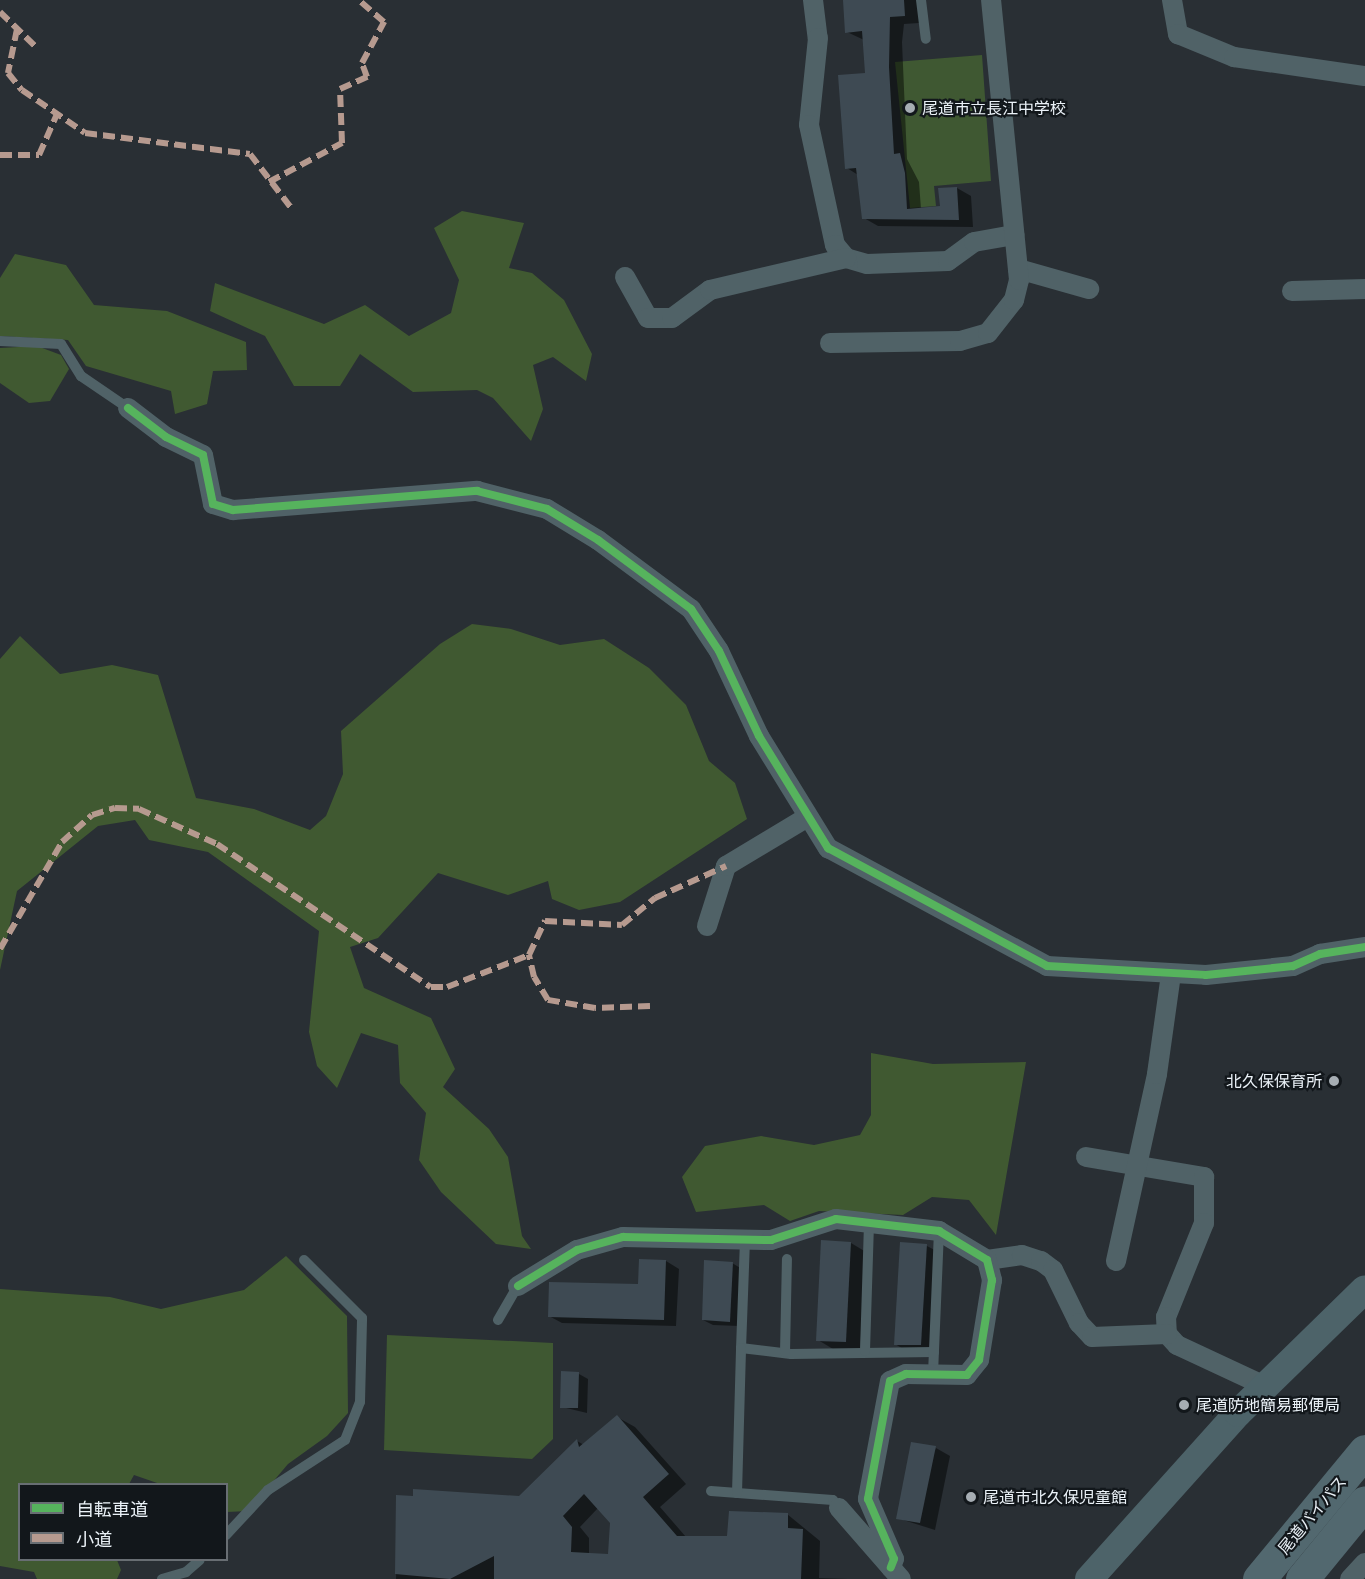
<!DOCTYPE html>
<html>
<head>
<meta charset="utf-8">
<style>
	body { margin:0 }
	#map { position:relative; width:1365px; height:1579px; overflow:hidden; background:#292f34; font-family:Manrope,"Noto Sans JP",sans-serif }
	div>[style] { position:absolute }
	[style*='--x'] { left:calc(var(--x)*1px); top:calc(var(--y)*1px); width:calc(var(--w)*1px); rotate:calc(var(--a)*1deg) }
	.green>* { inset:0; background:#3f5832 }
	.forest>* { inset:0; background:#405931 }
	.shadow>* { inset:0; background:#0007 }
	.building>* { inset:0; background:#3e4a53 }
	.lane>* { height:10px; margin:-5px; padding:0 5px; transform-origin:5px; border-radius:5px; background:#506267 }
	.street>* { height:20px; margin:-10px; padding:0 10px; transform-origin:10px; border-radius:10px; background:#506267 }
	.secondary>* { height:28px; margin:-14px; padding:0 14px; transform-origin:14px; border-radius:14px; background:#4d6369 }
	.highway>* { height:33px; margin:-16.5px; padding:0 16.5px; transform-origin:16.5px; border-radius:16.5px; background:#52686f }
	.quiet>* { height:6px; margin-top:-3px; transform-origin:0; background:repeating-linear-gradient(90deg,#b69a8f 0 12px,transparent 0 18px) }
	.cycleway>* { height:8px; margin:-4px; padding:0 4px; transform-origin:4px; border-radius:4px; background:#56b35d }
	.dots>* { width:16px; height:16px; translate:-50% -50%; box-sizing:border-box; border:3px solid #12171b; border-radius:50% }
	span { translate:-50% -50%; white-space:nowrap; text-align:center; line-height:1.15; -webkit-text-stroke:4.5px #12171b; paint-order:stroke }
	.poi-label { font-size:16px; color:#eaf1f7 }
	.left { translate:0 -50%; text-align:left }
	.right { translate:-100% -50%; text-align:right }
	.street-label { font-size:16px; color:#eaf1f7 }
	.legend { position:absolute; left:18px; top:1483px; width:210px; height:78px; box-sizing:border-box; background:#12171b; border:2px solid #686e73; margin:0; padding:8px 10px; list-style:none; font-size:18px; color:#eaf1f7 }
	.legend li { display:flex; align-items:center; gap:12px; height:30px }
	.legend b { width:30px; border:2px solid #686e73 }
</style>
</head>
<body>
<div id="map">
	<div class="green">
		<i style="clip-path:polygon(982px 55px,991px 181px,934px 186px,936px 206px,910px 208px,895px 62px)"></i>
		<i style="clip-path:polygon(387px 1335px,553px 1343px,553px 1439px,532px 1459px,384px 1450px)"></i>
	</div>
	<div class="forest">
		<i style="clip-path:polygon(462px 211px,524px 223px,509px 268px,532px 273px,564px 300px,592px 354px,586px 381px,553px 357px,533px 365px,543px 409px,531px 441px,493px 398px,477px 390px,413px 392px,360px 354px,340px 386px,294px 386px,265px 336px,210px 311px,215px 283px,324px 324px,365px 305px,409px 336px,451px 313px,459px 280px,434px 228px)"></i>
		<i style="clip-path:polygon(15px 254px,66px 265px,94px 305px,167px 311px,246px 342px,247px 370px,213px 371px,207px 404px,175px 414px,171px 391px,86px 366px,68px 340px,0 336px,0 278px)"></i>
		<i style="clip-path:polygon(37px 346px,61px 355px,69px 369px,50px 401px,29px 403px,0 383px,0 348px)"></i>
		<i style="clip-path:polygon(472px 624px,511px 629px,560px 645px,604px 639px,649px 668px,686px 705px,709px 761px,735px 783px,747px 819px,620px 902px,579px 910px,552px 899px,548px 881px,508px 895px,438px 873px,378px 938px,350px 947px,364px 988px,431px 1018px,455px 1069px,443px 1087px,489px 1129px,508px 1157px,522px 1236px,531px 1249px,496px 1244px,441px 1192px,419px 1160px,426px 1113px,400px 1083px,398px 1045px,361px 1033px,337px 1088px,317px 1066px,309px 1032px,319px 931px,208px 852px,149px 840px,135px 820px,98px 826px,17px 891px,0 970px,0 659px,20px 636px,60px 674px,112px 665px,158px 675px,196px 798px,254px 809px,310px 830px,326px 816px,343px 774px,341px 731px,440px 644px)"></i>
		<i style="clip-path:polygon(871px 1053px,933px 1064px,1026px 1062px,996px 1235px,969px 1200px,932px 1197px,903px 1215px,819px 1211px,790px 1221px,764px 1205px,696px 1212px,682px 1177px,705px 1146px,761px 1136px,814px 1145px,860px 1135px,871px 1115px)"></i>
		<i style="clip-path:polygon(286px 1256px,347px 1316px,348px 1413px,327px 1436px,288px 1464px,248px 1511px,227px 1512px,226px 1484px,160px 1484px,134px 1475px,129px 1484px,20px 1484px,20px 1560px,117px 1560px,121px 1570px,117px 1579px,37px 1579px,34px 1572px,0 1566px,0 1289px,110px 1297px,161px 1309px,244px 1290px)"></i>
	</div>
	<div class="shadow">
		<i style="clip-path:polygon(844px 0,919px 0,919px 23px,904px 24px,902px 42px,907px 159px,919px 182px,921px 209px,941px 207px,957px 188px,971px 196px,973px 227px,878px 226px,864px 218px,858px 175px,847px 168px,866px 75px,864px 40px,847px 32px)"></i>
		<i style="clip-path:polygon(851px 1243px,866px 1252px,860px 1350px,833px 1349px,818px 1340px)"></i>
		<i style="clip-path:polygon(902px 1244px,927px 1246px,942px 1254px,935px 1352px,910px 1353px,895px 1344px)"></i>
		<i style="clip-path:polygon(666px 1261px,679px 1269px,676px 1326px,562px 1323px,549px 1316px,639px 1286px)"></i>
		<i style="clip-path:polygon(732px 1263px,742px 1269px,739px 1326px,713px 1325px,703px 1320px)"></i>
		<i style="clip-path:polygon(579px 1374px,588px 1379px,587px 1413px,562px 1407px)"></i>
		<i style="clip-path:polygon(evenodd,617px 1417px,635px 1427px,686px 1484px,660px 1507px,686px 1537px,728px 1538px,787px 1514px,820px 1541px,819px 1578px,848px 1579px,396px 1579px,398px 1497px,520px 1498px,577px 1441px,584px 1445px,617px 1417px,598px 1508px,611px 1522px,609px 1555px,589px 1554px,589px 1538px,580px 1527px,598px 1508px)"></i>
		<i style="clip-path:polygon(936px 1448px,950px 1456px,935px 1530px,897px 1518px)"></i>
	</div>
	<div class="building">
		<i style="clip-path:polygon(843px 0,904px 0,905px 16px,890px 17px,889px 67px,894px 154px,900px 153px,905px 173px,907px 209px,940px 206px,938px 188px,957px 187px,959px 220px,862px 219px,856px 168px,845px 169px,838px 75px,865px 73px,862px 31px,845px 33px)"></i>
		<i style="clip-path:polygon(821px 1240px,851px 1242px,846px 1342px,816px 1341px)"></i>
		<i style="clip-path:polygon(900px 1242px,927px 1244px,921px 1345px,894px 1345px)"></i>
		<i style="clip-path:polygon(639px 1259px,666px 1260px,664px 1320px,548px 1317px,549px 1282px,638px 1284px)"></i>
		<i style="clip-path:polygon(704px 1260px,733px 1262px,730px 1322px,702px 1320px)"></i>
		<i style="clip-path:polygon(561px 1371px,579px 1372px,578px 1408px,560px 1408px)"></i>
		<i style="clip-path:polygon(evenodd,617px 1415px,669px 1474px,643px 1497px,677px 1536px,727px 1536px,729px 1511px,788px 1513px,788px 1528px,803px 1529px,801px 1579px,494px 1579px,494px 1556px,450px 1579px,395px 1574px,396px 1495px,413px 1496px,413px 1489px,519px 1496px,577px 1439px,579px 1447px,617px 1415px,584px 1494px,610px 1523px,608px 1554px,571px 1552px,572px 1527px,563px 1516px,584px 1494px)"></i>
		<i style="clip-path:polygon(911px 1442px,936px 1446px,920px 1523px,896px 1519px)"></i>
	</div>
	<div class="lane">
		<i style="--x:921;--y:0;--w:39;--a:83"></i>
		<i style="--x:0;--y:341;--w:61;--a:2.8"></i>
		<i style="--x:61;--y:344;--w:38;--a:58"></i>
		<i style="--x:81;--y:376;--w:57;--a:34.2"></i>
		<i style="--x:745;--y:1240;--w:108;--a:92.1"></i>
		<i style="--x:741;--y:1348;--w:50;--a:6.8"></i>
		<i style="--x:791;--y:1354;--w:143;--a:-0.8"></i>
		<i style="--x:498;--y:1320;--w:39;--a:-60"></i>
		<i style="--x:865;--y:1351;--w:129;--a:-88.2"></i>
		<i style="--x:785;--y:1352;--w:93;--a:-88.8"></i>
		<i style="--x:933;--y:1374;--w:143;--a:-87.6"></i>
		<i style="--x:711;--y:1491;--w:122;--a:4.2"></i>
		<i style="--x:833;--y:1500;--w:10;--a:53"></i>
		<i style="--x:737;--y:1493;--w:145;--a:-88.4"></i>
		<i style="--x:226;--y:1535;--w:62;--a:-47"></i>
		<i style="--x:268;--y:1490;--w:92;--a:-33"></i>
		<i style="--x:345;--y:1440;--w:41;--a:-68.5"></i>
		<i style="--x:360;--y:1402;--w:84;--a:-88.6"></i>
		<i style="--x:362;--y:1318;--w:82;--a:-135"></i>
		<i style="--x:162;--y:1579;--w:25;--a:-16"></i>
		<i style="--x:186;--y:1572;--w:18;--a:-41"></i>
	</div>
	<div class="street">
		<i style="--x:813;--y:0;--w:38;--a:83"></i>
		<i style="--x:818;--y:38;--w:87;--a:95.9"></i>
		<i style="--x:809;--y:125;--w:123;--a:77.8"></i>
		<i style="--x:835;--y:245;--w:17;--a:50"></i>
		<i style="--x:846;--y:258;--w:22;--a:16"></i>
		<i style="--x:867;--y:264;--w:81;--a:-2.1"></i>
		<i style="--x:948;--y:261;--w:32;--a:-36"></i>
		<i style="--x:974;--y:242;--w:41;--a:-9.9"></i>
		<i style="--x:1172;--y:0;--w:35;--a:80"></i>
		<i style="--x:1178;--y:34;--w:61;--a:22.3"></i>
		<i style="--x:1234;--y:57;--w:132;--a:8.3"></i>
		<i style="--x:1018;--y:269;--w:74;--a:15.7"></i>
		<i style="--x:625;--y:277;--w:47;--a:60.7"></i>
		<i style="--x:648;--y:318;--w:24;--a:0"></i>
		<i style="--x:672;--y:318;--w:47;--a:-36.4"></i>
		<i style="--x:710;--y:290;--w:140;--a:-13.2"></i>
		<i style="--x:1292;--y:291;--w:73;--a:-1.6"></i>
		<i style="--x:830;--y:343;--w:130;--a:-0.9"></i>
		<i style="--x:960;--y:341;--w:29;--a:-16"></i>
		<i style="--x:988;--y:333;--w:42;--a:-51.8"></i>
		<i style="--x:1014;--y:300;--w:21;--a:-76"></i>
		<i style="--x:1019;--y:280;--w:281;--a:-95.7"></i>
		<i style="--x:128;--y:408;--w:48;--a:37.3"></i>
		<i style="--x:166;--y:437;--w:41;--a:25.9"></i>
		<i style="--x:203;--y:455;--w:50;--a:78.5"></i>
		<i style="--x:213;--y:504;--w:21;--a:17"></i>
		<i style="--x:233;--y:510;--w:245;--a:-4.5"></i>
		<i style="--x:477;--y:491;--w:72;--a:14.4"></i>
		<i style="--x:547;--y:509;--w:60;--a:31.3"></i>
		<i style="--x:598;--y:540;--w:116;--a:36.6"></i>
		<i style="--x:691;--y:609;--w:50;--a:56.3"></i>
		<i style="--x:719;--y:651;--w:94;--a:64.8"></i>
		<i style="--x:759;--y:736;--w:132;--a:58.4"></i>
		<i style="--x:828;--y:848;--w:249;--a:28.3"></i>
		<i style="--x:1047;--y:966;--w:159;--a:3.2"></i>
		<i style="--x:1206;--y:975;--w:87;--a:-5.9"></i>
		<i style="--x:1293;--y:966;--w:30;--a:-24"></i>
		<i style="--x:1320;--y:954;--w:46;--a:-8.8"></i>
		<i style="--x:707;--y:926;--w:63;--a:-72.4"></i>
		<i style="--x:726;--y:866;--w:93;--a:-31"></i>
		<i style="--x:1086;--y:1157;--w:120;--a:9.6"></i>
		<i style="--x:1204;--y:1177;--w:46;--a:90"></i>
		<i style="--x:1204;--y:1223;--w:101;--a:112"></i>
		<i style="--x:1166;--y:1317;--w:17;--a:87"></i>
		<i style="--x:1167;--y:1334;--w:15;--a:48"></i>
		<i style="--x:1177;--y:1345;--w:97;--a:25"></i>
		<i style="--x:987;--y:1260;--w:35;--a:-8"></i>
		<i style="--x:1022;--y:1255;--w:20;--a:18"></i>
		<i style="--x:1041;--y:1261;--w:15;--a:37"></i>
		<i style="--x:1053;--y:1270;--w:59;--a:63.9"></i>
		<i style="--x:1079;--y:1323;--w:19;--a:47"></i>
		<i style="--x:1092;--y:1337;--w:75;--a:-2.3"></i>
		<i style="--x:1116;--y:1261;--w:191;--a:-77.6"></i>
		<i style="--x:1157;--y:1074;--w:100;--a:-82"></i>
		<i style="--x:518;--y:1286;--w:69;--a:-31.4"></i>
		<i style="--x:577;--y:1250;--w:48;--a:-15.8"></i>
		<i style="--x:623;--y:1237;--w:148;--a:1.2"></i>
		<i style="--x:771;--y:1240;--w:68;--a:-17.9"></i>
		<i style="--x:836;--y:1219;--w:104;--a:6.6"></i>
		<i style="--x:939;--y:1231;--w:56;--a:31.1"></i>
		<i style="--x:987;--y:1260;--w:21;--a:76"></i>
		<i style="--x:992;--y:1280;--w:81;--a:99.2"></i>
		<i style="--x:979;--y:1360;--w:19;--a:129"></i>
		<i style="--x:967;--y:1375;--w:61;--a:-179.1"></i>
		<i style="--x:906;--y:1374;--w:17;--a:156"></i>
		<i style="--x:890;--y:1381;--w:120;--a:100.6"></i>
		<i style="--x:868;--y:1499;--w:65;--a:66.6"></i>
		<i style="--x:894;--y:1559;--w:9;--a:111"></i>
		<i style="--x:839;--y:1508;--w:94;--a:48.9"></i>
		<i style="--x:1350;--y:1579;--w:22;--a:-47"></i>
	</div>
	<div class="secondary">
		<i style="--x:1089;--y:1579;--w:223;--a:-48.1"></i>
		<i style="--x:1238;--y:1413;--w:177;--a:-44.3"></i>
	</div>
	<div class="highway">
		<i style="--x:1259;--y:1579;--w:166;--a:-50.4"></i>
		<i style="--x:1302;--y:1579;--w:99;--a:-50.7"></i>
	</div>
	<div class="quiet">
		<i style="--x:0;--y:12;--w:52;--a:44.2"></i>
		<i style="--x:17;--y:29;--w:45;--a:101.6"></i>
		<i style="--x:8;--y:73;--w:22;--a:51"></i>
		<i style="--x:22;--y:90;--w:76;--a:34.3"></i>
		<i style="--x:85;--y:133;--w:166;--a:7.3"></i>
		<i style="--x:250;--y:154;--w:69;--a:52.6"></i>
		<i style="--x:0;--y:155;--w:39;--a:0"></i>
		<i style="--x:39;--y:155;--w:45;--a:-66.3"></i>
		<i style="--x:269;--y:182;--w:83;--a:-28.1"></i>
		<i style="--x:342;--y:143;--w:54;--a:-92.1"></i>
		<i style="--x:340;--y:89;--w:30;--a:-24"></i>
		<i style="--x:367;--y:77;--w:15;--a:-110"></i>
		<i style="--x:362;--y:63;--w:47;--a:-61.8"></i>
		<i style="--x:384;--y:22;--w:33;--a:-139"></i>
		<i style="--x:0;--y:949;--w:124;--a:-59.9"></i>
		<i style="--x:62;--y:842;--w:40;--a:-42"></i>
		<i style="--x:92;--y:815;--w:24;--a:-17"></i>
		<i style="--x:115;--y:808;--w:24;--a:2"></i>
		<i style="--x:139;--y:809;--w:85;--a:24.2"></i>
		<i style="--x:217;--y:844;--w:257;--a:33.8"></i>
		<i style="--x:431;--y:987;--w:16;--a:0"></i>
		<i style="--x:447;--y:987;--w:88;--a:-21.3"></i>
		<i style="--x:650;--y:1006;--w:55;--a:177.9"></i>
		<i style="--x:595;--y:1008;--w:48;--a:-170.3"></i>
		<i style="--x:548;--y:1000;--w:27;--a:-121"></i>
		<i style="--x:534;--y:977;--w:23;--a:-103"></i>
		<i style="--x:529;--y:955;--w:38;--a:-65"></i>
		<i style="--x:545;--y:921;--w:77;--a:3"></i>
		<i style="--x:622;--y:925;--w:43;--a:-39.3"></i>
		<i style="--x:655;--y:898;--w:78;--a:-24.3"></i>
	</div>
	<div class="cycleway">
		<i style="--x:128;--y:408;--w:48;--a:37.3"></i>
		<i style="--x:166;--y:437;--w:41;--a:25.9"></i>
		<i style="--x:203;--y:455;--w:50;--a:78.5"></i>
		<i style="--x:213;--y:504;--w:21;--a:17"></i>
		<i style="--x:233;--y:510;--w:245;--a:-4.5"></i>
		<i style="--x:477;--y:491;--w:72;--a:14.4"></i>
		<i style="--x:547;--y:509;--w:60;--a:31.3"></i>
		<i style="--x:598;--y:540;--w:116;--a:36.6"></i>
		<i style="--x:691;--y:609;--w:50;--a:56.3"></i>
		<i style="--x:719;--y:651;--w:94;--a:64.8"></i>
		<i style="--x:759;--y:736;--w:132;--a:58.4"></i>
		<i style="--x:828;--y:848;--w:249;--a:28.3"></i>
		<i style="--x:1047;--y:966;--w:159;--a:3.2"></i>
		<i style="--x:1206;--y:975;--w:87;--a:-5.9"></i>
		<i style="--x:1293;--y:966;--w:30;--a:-24"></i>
		<i style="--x:1320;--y:954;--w:46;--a:-8.8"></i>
		<i style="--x:518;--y:1286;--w:69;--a:-31.4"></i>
		<i style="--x:577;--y:1250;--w:48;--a:-15.8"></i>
		<i style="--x:623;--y:1237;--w:148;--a:1.2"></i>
		<i style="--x:771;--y:1240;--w:68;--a:-17.9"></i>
		<i style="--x:836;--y:1219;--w:104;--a:6.6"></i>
		<i style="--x:939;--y:1231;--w:56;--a:31.1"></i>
		<i style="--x:987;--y:1260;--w:21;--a:76"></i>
		<i style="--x:992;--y:1280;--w:81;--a:99.2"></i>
		<i style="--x:979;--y:1360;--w:19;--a:129"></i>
		<i style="--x:967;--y:1375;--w:61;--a:-179.1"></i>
		<i style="--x:906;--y:1374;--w:17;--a:156"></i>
		<i style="--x:890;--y:1381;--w:120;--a:100.6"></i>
		<i style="--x:868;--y:1499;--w:65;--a:66.6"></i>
		<i style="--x:894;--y:1559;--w:9;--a:111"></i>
	</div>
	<div class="dots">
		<i style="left:910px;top:108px;background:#a6adb3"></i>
		<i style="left:1334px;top:1081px;background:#a6adb3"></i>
		<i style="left:1184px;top:1405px;background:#a6adb3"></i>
		<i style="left:971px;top:1497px;background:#a6adb3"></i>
	</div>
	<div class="poi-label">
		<span class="left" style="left:922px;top:108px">尾道市立長江中学校</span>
		<span class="right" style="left:1322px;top:1081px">北久保保育所</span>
		<span class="left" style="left:1196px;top:1405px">尾道防地簡易郵便局</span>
		<span class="left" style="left:983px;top:1497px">尾道市北久保児童館</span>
	</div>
	<div class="street-label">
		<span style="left:1312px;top:1515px;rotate:-50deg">尾道バイパス</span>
	</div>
	<ul class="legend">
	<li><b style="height:8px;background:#56b35d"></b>自転車道</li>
	<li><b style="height:8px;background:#b69a8f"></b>小道</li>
	</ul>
</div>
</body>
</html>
